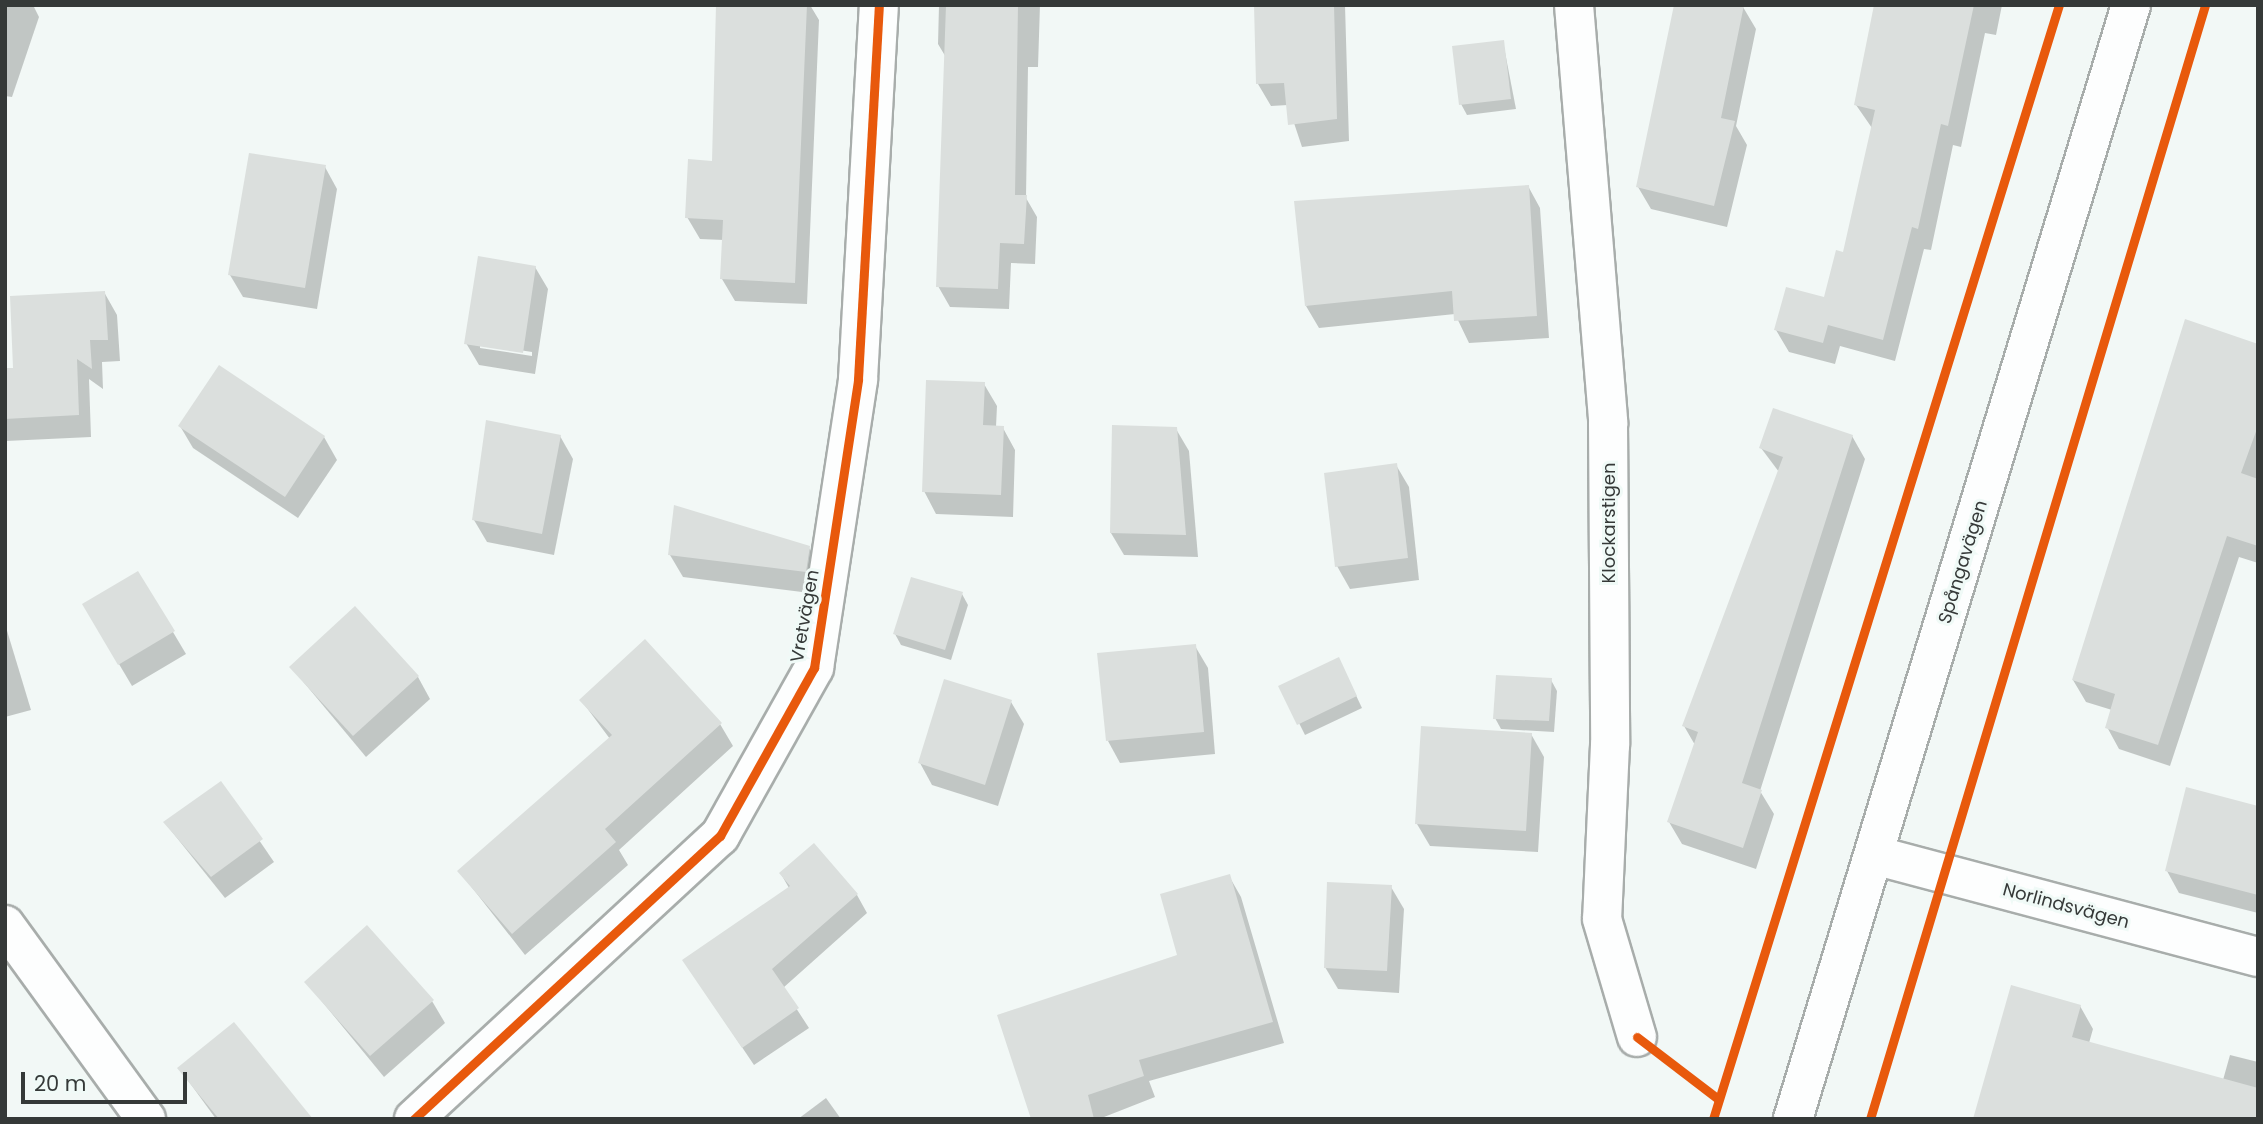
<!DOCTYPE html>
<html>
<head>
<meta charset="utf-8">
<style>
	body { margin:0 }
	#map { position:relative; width:2263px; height:1124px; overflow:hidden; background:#f2f8f6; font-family:Poppins,sans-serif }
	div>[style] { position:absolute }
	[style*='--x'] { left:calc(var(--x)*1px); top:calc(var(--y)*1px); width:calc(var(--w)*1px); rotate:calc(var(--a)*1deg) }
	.shadow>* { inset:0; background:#0003 }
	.building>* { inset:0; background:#dbdfdd }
	.roads { filter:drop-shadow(2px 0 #a8adab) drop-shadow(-2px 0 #a8adab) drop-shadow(0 2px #a8adab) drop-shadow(0 -2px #a8adab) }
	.street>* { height:38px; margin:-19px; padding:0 19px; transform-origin:19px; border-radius:19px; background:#fdfefe }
	.secondary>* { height:38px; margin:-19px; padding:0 19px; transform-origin:19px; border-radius:19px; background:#fdfefe }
	.cycleway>* { height:9px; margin:-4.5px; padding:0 4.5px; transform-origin:4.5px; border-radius:4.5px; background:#e8590c }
	span { translate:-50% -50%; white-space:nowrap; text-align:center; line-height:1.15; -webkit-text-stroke:6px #f0faf7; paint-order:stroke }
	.street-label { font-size:18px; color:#353938 }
	.frame { position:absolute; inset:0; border:7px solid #353938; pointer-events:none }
	.scale { position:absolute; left:21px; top:1072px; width:166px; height:32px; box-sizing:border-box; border:4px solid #353938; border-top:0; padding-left:9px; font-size:21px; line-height:24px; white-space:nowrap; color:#353938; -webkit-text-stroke:5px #f0faf7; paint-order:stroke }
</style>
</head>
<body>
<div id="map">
	<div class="shadow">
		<i style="clip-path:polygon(5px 5px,33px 5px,39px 17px,12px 97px,5px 96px)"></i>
		<i style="clip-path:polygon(718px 5px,810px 5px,819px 20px,807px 304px,735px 301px,722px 279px,724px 240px,700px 239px,687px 217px,713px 162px)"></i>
		<i style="clip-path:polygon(939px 5px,1040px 5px,1038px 67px,1028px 67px,1026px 198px,1037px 217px,1035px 264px,1011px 263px,1009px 309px,950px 307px,938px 286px,947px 59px,938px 44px)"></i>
		<i style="clip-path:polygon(1256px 5px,1345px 5px,1349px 141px,1302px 147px,1288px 105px,1271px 106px,1258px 84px)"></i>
		<i style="clip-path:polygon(1910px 5px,2002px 5px,1996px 35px,1985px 33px,1961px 147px,1953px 145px,1931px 250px,1924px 249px,1895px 361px,1840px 346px,1835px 364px,1789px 352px,1776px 330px,1825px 299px,1845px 254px,1872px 128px,1856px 105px)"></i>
		<i style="clip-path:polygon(1743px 7px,1756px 29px,1736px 126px,1747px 145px,1727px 227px,1651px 209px,1638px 187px)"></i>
		<i style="clip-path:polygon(1503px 42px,1516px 109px,1467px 115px,1461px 104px)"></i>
		<i style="clip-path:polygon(325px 167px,337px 189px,317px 309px,243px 297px,230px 275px)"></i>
		<i style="clip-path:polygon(1528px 186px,1540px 208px,1549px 338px,1469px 343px,1455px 314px,1319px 328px,1306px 306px)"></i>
		<i style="clip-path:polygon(evenodd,535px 267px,548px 289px,535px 374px,479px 365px,466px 343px,535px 267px,480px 344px,532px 352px,532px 356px,480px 348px,480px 344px)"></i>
		<i style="clip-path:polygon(104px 292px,117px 315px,120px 361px,102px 362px,103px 389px,89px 379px,91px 437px,6px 441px,5px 370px,15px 369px)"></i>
		<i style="clip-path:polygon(2258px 346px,2258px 563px,2239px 557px,2170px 766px,2119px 749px,2107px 727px,2112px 710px,2086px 702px,2073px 680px)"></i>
		<i style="clip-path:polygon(984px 384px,997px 406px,996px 427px,1003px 428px,1015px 450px,1013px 517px,936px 514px,924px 491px)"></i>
		<i style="clip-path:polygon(180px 426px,324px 437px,337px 460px,298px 518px,193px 448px)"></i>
		<i style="clip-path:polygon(1176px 429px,1189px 451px,1198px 557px,1124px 555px,1111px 533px)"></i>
		<i style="clip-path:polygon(560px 436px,573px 459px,554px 555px,487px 542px,474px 520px)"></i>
		<i style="clip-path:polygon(1852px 436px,1865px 459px,1760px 791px,1774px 814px,1756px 869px,1682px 844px,1669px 822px,1695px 745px,1684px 726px,1779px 472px,1761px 448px)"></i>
		<i style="clip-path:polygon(1396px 465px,1409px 487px,1419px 580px,1350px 589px,1337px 566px)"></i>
		<i style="clip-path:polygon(809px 548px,822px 570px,818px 594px,683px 577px,670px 555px)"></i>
		<i style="clip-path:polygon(138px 573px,186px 654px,132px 686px,84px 605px)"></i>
		<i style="clip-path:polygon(962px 594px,968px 605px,951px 660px,901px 645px,895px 634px)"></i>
		<i style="clip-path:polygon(5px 624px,31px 710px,5px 717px)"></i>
		<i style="clip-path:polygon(1195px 646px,1208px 668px,1215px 754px,1120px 763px,1108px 741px)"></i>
		<i style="clip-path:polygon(291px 667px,418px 677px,430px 699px,366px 757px)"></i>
		<i style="clip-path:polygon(1344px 670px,1362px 708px,1305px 735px,1281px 687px)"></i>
		<i style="clip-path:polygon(1551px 680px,1557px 691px,1554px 732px,1501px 729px,1495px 718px)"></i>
		<i style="clip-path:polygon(581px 700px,720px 724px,733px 746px,619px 850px,628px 865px,525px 955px,459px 871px,610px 739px)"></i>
		<i style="clip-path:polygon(1011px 702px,1024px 724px,998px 806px,932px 785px,920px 763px)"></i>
		<i style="clip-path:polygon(1531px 734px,1544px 757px,1538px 852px,1430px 846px,1417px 824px)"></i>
		<i style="clip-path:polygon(220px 783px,274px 862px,225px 898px,165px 823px)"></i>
		<i style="clip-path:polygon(2258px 808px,2258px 913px,2179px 893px,2167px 871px)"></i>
		<i style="clip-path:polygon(781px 874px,857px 895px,867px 913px,783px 988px,809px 1028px,754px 1065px,684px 961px,789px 888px)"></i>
		<i style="clip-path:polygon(1229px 876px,1241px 897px,1284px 1043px,1149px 1081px,1155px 1097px,1099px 1119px,1033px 1119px,1180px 957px)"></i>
		<i style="clip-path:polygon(1391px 887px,1404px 909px,1399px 993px,1338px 989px,1325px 967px)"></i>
		<i style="clip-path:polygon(306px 982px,432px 1001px,445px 1023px,384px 1077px)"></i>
		<i style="clip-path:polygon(2080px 1006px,2093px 1029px,2089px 1043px,2223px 1080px,2230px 1055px,2258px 1062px,2258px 1119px,1975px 1119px)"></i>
		<i style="clip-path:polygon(179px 1068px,309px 1119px,216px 1119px)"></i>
		<i style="clip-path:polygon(826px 1098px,841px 1119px,798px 1119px)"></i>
	</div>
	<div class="building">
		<i style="clip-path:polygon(716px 5px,807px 5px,795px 283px,720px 279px,723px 220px,685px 218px,688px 159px,712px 161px)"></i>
		<i style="clip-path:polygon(946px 5px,1018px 5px,1015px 195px,1027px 195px,1024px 244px,1000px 243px,998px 289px,936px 287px)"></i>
		<i style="clip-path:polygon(1254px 5px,1334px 5px,1337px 119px,1288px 125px,1284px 83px,1256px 84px)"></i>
		<i style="clip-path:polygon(1674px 5px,1744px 5px,1721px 118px,1735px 121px,1714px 206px,1636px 187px)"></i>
		<i style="clip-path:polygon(1874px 5px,1974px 5px,1948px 126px,1941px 124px,1918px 229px,1912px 227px,1883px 340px,1828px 325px,1823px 343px,1774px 330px,1786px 287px,1824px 297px,1836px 250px,1843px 252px,1875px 110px,1854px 105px)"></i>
		<i style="clip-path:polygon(1504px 40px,1511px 99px,1459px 105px,1452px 46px)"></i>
		<i style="clip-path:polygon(249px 153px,326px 165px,305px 288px,228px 275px)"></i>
		<i style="clip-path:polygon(1529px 185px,1537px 316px,1454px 321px,1452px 291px,1305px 306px,1294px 201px)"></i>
		<i style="clip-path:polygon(478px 256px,536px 266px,523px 353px,464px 344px)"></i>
		<i style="clip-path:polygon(105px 291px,108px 340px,90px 340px,92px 369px,77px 359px,79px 415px,5px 419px,5px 368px,13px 368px,10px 296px)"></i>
		<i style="clip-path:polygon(2185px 319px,2258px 344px,2258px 426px,2241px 473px,2258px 479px,2258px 546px,2227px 536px,2158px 745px,2105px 728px,2115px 694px,2072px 680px)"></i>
		<i style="clip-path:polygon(219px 365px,325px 436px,285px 497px,178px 426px)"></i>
		<i style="clip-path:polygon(926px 380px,985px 382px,983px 425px,1004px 426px,1001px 495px,922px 492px)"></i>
		<i style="clip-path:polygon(1773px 408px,1853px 435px,1742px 783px,1762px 790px,1743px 848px,1667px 822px,1698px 732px,1682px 726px,1783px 457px,1759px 448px)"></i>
		<i style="clip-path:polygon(486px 420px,561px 435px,542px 534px,472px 520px)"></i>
		<i style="clip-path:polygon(1112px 425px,1177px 427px,1186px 535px,1110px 533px)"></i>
		<i style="clip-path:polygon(1397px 463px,1408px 558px,1335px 567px,1324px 473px)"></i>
		<i style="clip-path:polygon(674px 505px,810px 546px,806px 572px,668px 555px)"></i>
		<i style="clip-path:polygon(138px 571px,175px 631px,118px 665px,82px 604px)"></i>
		<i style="clip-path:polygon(911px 577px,963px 592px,945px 650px,893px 634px)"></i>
		<i style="clip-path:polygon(355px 606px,419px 676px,353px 736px,289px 667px)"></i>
		<i style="clip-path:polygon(645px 639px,722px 723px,605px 829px,616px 842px,512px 934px,457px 871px,612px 735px,579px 700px)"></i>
		<i style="clip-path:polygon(1196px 644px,1204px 732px,1106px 741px,1097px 653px)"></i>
		<i style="clip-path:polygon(1339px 657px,1357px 696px,1297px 725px,1278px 686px)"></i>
		<i style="clip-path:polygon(1496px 675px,1552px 678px,1549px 721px,1493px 719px)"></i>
		<i style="clip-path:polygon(944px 679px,1012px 700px,985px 785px,918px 763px)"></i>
		<i style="clip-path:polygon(1421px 726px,1532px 733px,1526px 831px,1415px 824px)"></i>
		<i style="clip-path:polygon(221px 781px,263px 839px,211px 877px,163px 822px)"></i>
		<i style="clip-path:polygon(2186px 787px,2258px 806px,2258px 895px,2165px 871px)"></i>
		<i style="clip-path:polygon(814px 843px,858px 894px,772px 969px,799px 1008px,742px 1048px,682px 960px,790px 886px,779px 873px)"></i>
		<i style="clip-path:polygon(1230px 874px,1273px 1022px,1139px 1060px,1144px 1076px,1088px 1095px,1094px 1119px,1031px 1119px,997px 1015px,1177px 955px,1160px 894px)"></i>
		<i style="clip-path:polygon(1327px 882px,1392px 885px,1387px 971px,1324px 968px)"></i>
		<i style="clip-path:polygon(367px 925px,434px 1000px,370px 1056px,304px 982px)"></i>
		<i style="clip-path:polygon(2011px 985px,2081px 1005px,2072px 1037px,2258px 1088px,2258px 1119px,1973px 1119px)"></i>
		<i style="clip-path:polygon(234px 1022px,253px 1045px,313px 1119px,219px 1119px,177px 1068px)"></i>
	</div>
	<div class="roads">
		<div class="street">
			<i style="--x:1574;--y:5;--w:419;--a:85.3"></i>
			<i style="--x:1608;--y:423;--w:322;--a:89.6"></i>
			<i style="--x:1610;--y:745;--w:174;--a:92.6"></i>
			<i style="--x:1602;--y:919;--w:123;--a:73.5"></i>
			<i style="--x:1874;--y:855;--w:397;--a:14.9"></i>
			<i style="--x:5;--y:925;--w:240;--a:54"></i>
			<i style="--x:414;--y:1119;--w:417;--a:-42.8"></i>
			<i style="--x:720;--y:836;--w:193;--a:-60.8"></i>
			<i style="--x:814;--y:668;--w:292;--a:-81.3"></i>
			<i style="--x:858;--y:379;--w:375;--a:-86.8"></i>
		</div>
		<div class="secondary">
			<i style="--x:1793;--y:1119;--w:1164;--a:-73.12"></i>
		</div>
	</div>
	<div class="cycleway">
		<i style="--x:1637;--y:1037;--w:102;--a:37.4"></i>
		<i style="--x:414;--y:1119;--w:417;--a:-42.8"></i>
		<i style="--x:720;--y:836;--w:193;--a:-60.8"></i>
		<i style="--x:814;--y:668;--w:292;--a:-81.3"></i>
		<i style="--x:858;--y:379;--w:375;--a:-86.8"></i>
		<i style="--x:1713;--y:1119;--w:1166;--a:-72.75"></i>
		<i style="--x:1870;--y:1119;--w:1163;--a:-73.26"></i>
	</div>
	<div class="street-label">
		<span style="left:1609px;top:523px;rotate:-90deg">Klockarstigen</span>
		<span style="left:1963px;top:562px;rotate:-73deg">Spångavägen</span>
		<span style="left:805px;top:616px;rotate:-80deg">Vretvägen</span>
		<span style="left:2066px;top:906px;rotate:15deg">Norlindsvägen</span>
	</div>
	<div class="frame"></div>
	<div class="scale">20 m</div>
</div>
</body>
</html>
